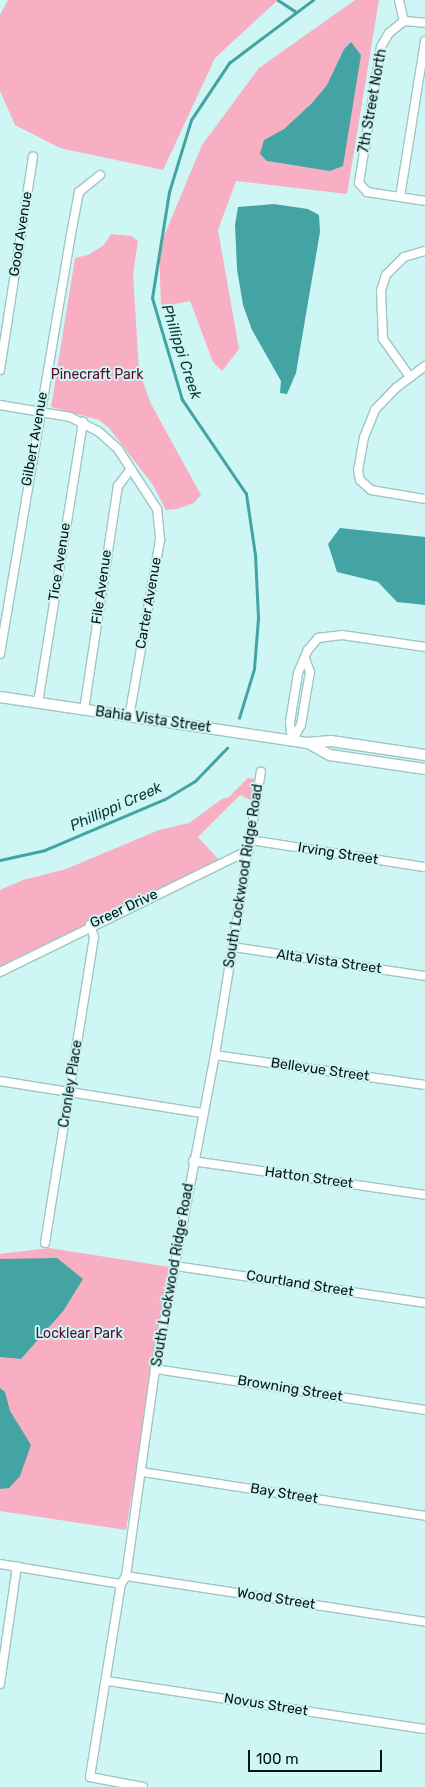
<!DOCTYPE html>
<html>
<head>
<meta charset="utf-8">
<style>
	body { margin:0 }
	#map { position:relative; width:425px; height:1787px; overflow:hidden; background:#cef6f5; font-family:Rubik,sans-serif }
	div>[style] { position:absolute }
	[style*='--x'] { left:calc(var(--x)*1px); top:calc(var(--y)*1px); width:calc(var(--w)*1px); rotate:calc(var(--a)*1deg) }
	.green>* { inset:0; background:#f8afc3 }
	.water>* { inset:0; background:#44a4a4 }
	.stream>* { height:2.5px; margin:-1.25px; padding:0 1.25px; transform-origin:1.25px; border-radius:1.25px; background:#44a4a4 }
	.roads { filter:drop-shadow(1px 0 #9ec5c4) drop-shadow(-1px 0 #9ec5c4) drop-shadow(0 1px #9ec5c4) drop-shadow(0 -1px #9ec5c4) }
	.minor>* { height:8px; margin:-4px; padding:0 4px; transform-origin:4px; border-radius:4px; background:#fff }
	.tertiary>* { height:10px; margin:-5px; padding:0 5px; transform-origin:5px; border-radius:5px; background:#fff }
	span { translate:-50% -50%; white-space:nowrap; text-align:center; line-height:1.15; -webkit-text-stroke:4px #cef6f5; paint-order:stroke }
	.street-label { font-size:14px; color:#051413 }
	.park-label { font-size:14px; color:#5d072d }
	.water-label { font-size:15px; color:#0b3939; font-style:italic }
	.scale { position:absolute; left:248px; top:1750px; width:134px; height:22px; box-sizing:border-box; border:2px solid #051413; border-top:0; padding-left:6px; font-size:15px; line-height:18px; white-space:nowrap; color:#051413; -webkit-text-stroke:4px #cef6f5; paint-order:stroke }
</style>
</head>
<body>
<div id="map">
	<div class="green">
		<i style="clip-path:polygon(8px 0,278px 0,215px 58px,163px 170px,60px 148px,15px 125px,0 91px,0 15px)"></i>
		<i style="clip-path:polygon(evenodd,355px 0,379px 0,347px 194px,236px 181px,218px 230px,239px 349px,222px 371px,213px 362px,190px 301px,161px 307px,159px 248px,202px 145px,259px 68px,355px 0,351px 42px,299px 166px,267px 161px,264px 140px,284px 129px,312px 103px,327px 86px,344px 49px,351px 42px)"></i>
		<i style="clip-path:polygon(111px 234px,131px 236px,138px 241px,133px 274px,139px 371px,151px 404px,201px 495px,194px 503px,177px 509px,166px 510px,153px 485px,109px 428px,99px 420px,51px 407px,75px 258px,88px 255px,104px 245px)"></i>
		<i style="clip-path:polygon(248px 778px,256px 779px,253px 801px,240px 795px,198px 837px,219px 860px,0 966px,0 890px,23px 880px,66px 869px,159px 830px,189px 823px,222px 799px,229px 797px)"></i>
		<i style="clip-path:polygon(49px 1248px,170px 1267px,126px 1530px,0 1511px,0 1254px)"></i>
	</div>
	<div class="water">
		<i style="clip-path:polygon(351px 42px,361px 55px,343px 166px,330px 171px,267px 161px,260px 154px,264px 140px,284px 129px,312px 103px,327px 85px,344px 49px)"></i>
		<i style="clip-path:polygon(274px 204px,308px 209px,319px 215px,320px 232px,296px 373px,287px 394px,280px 393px,281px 381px,252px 330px,243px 305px,237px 269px,235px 225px,238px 207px)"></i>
		<i style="clip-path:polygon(340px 528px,425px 537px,425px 605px,397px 602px,378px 582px,337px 572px,328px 544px)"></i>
		<i style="clip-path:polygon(57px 1258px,83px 1279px,64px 1310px,21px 1359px,0 1357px,0 1259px)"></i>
		<i style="clip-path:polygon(0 1388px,5px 1392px,10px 1411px,31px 1445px,20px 1476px,9px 1488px,0 1489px)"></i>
	</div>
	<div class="stream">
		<i style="--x:278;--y:0;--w:20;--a:33"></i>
		<i style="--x:239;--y:718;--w:51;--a:-73"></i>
		<i style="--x:254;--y:669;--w:51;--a:-85.5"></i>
		<i style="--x:258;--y:618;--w:63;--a:-92.7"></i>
		<i style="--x:255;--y:555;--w:62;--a:-98.4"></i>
		<i style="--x:246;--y:494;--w:114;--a:-124.2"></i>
		<i style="--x:182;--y:400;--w:106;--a:-106.4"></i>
		<i style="--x:152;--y:298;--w:107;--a:-80.9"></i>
		<i style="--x:169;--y:192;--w:75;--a:-73"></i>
		<i style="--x:191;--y:120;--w:69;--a:-56.3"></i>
		<i style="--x:229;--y:63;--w:105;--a:-36.9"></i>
		<i style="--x:0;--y:860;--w:46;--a:-12.5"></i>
		<i style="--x:45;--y:850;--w:130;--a:-23"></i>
		<i style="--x:165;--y:799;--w:35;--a:-31"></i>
		<i style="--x:195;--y:781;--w:46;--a:-45.9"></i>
	</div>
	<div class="roads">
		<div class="minor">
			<i style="--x:399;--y:0;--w:22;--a:77"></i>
			<i style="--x:404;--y:21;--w:19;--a:141"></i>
			<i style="--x:389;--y:33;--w:16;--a:120"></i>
			<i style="--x:381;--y:47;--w:138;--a:99.2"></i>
			<i style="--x:359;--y:183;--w:12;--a:48"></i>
			<i style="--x:367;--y:192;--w:59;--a:8.8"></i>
			<i style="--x:404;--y:21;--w:21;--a:5"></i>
			<i style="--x:400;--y:197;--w:158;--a:-80.9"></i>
			<i style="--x:425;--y:366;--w:36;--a:143"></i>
			<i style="--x:396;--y:388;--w:30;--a:134"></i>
			<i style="--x:375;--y:410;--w:29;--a:112"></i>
			<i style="--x:364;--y:437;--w:34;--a:100"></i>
			<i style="--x:358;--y:470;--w:10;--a:79"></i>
			<i style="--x:360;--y:480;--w:15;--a:42"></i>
			<i style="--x:371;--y:490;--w:55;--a:9.5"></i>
			<i style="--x:0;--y:370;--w:216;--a:-81.2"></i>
			<i style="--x:410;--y:377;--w:47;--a:-125.4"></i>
			<i style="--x:383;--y:339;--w:48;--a:-92.4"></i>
			<i style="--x:381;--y:291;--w:17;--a:-73"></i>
			<i style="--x:386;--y:275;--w:25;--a:-45"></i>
			<i style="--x:404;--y:257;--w:22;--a:-16"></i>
			<i style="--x:0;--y:405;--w:71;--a:9.7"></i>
			<i style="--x:70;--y:417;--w:31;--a:27"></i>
			<i style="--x:98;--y:431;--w:27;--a:42"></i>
			<i style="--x:118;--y:449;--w:72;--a:57"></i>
			<i style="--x:157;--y:509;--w:31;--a:84"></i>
			<i style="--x:160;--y:540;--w:180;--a:99.9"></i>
			<i style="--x:0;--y:654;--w:426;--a:-80.4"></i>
			<i style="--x:71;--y:234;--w:43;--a:-79.2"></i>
			<i style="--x:79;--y:192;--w:27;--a:-39"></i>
			<i style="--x:38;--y:703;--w:285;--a:-80.9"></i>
			<i style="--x:84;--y:710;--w:227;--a:-81.4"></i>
			<i style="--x:118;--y:486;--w:21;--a:-53"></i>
			<i style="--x:292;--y:741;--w:19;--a:-96"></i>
			<i style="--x:290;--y:722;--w:50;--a:-80.7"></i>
			<i style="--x:298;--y:673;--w:25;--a:-67"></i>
			<i style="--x:308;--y:650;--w:16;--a:-50"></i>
			<i style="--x:318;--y:638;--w:24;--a:-7"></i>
			<i style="--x:342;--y:635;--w:84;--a:8.2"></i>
			<i style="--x:292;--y:741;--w:18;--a:-61"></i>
			<i style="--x:301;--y:725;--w:54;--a:-80.4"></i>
			<i style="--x:310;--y:672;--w:15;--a:-110"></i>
			<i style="--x:250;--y:840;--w:177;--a:8.8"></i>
			<i style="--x:233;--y:947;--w:194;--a:8.6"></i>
			<i style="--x:0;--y:972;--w:277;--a:-26.1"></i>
			<i style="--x:215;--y:1055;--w:212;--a:8.1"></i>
			<i style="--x:0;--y:1081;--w:205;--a:9"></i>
			<i style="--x:193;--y:1161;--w:234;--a:8.3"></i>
			<i style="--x:45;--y:1243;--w:310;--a:-80.9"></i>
			<i style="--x:94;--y:937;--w:13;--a:-108"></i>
			<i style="--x:175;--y:1266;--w:253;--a:8.4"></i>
			<i style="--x:155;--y:1369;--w:273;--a:8.6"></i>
			<i style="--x:142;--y:1472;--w:286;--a:8.8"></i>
			<i style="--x:0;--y:1564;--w:123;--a:9.4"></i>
			<i style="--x:126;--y:1576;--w:303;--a:8.7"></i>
			<i style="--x:107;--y:1681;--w:322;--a:8.6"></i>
			<i style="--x:0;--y:1684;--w:119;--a:-81.8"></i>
			<i style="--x:143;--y:1787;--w:54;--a:-169.3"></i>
			<i style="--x:90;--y:1777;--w:195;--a:-80.9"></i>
			<i style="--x:121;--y:1584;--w:9;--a:-58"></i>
			<i style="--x:126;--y:1576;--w:209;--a:-82"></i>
			<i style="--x:155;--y:1369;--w:320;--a:-79.2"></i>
			<i style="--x:215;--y:1055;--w:287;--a:-80.8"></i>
		</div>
		<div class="tertiary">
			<i style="--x:0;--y:697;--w:310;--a:8.5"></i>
			<i style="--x:307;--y:743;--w:24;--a:-5"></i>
			<i style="--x:331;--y:741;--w:95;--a:8.5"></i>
			<i style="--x:308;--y:743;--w:25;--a:29"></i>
			<i style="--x:330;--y:755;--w:96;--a:8.4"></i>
		</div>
	</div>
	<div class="street-label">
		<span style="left:373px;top:101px;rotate:-80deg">7th Street North</span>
		<span style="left:21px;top:234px;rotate:-81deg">Good Avenue</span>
		<span style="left:35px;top:439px;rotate:-80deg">Gilbert Avenue</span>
		<span style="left:60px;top:562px;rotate:-81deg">Tice Avenue</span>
		<span style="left:102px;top:587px;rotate:-82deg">File Avenue</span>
		<span style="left:149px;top:603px;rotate:-80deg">Carter Avenue</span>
		<span style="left:153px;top:720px;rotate:8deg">Bahia Vista Street</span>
		<span style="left:338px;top:854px;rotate:9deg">Irving Street</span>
		<span style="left:244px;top:876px;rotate:-81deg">South Lockwood Ridge Road</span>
		<span style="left:124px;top:909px;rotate:-25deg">Greer Drive</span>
		<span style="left:329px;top:962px;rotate:8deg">Alta Vista Street</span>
		<span style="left:320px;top:1070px;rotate:8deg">Bellevue Street</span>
		<span style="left:71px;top:1084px;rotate:-81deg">Cronley Place</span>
		<span style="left:309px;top:1178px;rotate:8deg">Hatton Street</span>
		<span style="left:173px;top:1275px;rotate:-80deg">South Lockwood Ridge Road</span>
		<span style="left:300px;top:1284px;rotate:9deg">Courtland Street</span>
		<span style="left:290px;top:1389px;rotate:9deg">Browning Street</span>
		<span style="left:284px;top:1494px;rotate:9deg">Bay Street</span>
		<span style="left:276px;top:1599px;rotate:9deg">Wood Street</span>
		<span style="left:266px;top:1705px;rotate:9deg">Novus Street</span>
	</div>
	<div class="park-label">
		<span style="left:97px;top:375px">Pinecraft Park</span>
		<span style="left:79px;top:1334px">Locklear Park</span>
	</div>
	<div class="water-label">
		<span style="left:181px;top:352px;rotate:72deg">Phillippi Creek</span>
		<span style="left:116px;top:807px;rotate:-24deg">Phillippi Creek</span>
	</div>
	<div class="scale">100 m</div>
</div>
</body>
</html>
